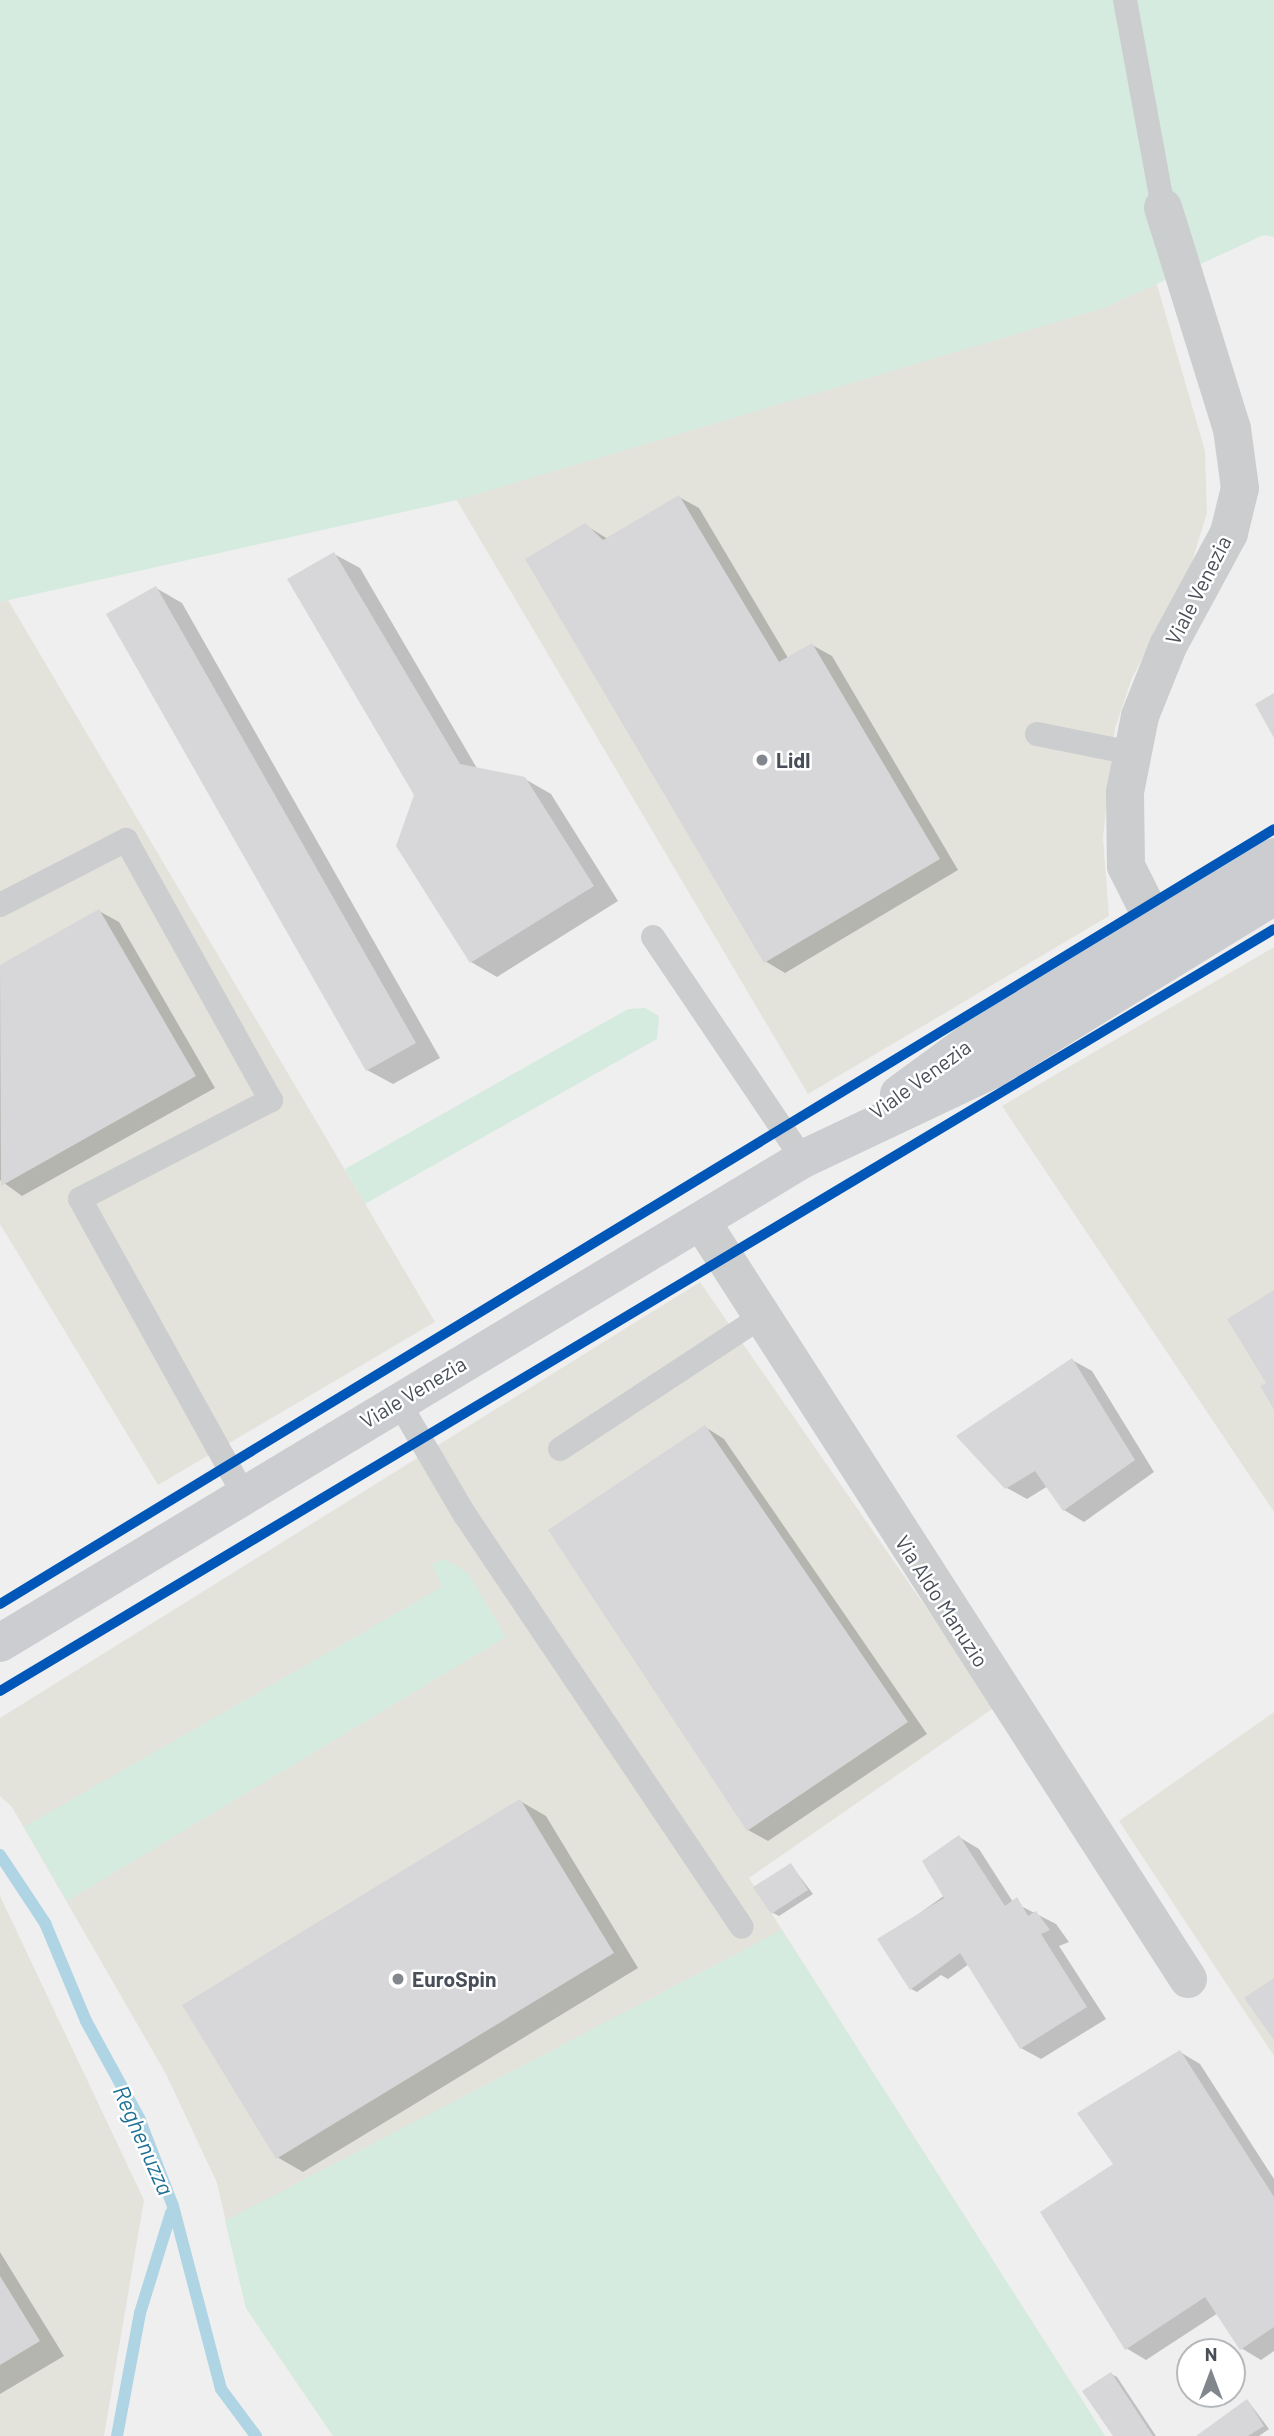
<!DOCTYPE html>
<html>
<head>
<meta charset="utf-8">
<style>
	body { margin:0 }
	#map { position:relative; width:1274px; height:2436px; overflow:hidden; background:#efefef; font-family:Barlow,sans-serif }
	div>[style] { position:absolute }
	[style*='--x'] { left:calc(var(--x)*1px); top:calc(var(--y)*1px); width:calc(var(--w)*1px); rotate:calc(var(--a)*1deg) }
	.commercial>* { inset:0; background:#e3e3dc }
	.green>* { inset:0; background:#d6ebe0 }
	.shadow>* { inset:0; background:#0003 }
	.stream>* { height:12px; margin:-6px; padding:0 6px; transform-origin:6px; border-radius:6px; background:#afd4e4 }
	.building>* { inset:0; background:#d7d7d9 }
	.service>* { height:24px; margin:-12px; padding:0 12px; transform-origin:12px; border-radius:12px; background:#cbcdcf }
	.minor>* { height:38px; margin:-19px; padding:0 19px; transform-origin:19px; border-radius:19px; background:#cbcdcf }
	.secondary>* { height:38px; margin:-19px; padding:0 19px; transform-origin:19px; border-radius:19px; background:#cbcdd0 }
	.cycleway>* { height:10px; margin:-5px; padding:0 5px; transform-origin:5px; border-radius:5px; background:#0057b8 }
	.dots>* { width:19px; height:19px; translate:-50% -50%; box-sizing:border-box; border:4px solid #fff; border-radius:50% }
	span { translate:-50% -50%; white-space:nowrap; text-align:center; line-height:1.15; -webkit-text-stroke:5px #fff; paint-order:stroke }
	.street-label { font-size:21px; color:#484f58 }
	.poi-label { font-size:21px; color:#484f58; font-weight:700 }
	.left { translate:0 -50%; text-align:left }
	.water-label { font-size:23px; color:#1e7295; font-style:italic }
	.north { position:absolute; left:1176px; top:2338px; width:70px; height:70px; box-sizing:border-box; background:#fff; border:2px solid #b6b9bc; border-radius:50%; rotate:0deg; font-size:19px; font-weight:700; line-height:28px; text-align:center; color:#484f58 }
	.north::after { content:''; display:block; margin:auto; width:24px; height:32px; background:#82878d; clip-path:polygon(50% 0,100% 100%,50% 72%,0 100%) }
</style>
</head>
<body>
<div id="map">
	<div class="commercial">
		<i style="clip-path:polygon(1147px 250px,1205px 451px,1207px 513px,1190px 568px,1132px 678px,1115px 728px,1103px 838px,1109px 916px,808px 1094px,433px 460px)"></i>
		<i style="clip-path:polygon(8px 600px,435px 1322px,158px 1485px,0 1224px,0 602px)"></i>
		<i style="clip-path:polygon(1274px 947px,1274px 1512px,1002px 1106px)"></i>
		<i style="clip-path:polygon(700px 1282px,995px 1707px,749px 1878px,1105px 2436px,333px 2436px,246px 2308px,217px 2183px,166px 2074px,12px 1807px,0 1796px,0 1718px)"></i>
		<i style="clip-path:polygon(1274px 1712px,1274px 2056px,1119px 1821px)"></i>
		<i style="clip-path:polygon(0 1896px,144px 2200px,104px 2436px,0 2436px)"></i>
	</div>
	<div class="green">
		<i style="clip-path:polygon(0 0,1274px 0,1274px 237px,1264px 235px,1104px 308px,457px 500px,0 602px)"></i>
		<i style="clip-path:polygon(645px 1008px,659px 1016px,657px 1039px,365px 1204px,345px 1169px,628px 1009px)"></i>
		<i style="clip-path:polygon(445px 1559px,468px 1573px,506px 1637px,67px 1901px,24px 1827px,442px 1587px,432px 1564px)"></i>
		<i style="clip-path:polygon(782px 1930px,1105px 2436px,333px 2436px,246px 2308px,225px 2221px)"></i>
	</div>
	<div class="shadow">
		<i style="clip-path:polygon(679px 497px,699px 508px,788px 658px,812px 645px,832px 656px,958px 870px,785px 973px,765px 961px,585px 525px,608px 539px)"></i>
		<i style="clip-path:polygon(334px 554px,360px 568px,478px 770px,525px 779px,551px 794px,618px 901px,497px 977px,471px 962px)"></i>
		<i style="clip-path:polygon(156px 588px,182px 603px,440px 1058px,393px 1084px,367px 1070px)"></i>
		<i style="clip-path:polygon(99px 911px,119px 922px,215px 1088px,22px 1196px,0 1180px,0 967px)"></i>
		<i style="clip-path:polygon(1072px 1360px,1092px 1371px,1154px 1472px,1084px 1522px,1064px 1510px,1048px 1486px,1027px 1499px,1007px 1488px,959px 1436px)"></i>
		<i style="clip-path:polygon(705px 1427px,724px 1439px,927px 1734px,768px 1841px,748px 1830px)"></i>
		<i style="clip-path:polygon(520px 1801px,546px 1816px,638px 1968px,303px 2172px,277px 2157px)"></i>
		<i style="clip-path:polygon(959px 1837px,979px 1849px,1013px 1902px,1056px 1924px,1069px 1942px,1059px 1946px,1106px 2019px,1041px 2059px,1021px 2048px,969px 1964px,948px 1979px,941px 1975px,917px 1992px,911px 1989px,903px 1925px,945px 1895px)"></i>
		<i style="clip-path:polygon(791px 1865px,813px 1894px,779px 1916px,773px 1913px)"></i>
		<i style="clip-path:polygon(1180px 2052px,1200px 2064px,1274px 2179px,1274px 2351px,1261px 2360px,1241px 2348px,1218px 2313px,1146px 2360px,1126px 2348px,1116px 2165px)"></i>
		<i style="clip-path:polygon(0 2252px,64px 2356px,0 2394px)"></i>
		<i style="clip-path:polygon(1111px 2374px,1117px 2377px,1156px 2436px,1115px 2436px)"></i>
		<i style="clip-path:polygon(1248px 2401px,1269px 2429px,1259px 2436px,1199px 2436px)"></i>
	</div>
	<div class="stream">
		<i style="--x:0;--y:1855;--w:82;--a:56.5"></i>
		<i style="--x:45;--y:1923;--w:106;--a:67.3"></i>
		<i style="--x:86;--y:2021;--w:111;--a:61.3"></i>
		<i style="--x:139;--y:2118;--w:94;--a:68.9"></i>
		<i style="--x:173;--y:2206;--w:189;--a:75.3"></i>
		<i style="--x:221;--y:2389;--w:59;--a:53.3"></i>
		<i style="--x:117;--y:2436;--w:125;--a:-79.4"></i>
		<i style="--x:140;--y:2313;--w:105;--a:-72.8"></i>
	</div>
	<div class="building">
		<i style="clip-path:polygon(679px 495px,779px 662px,812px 643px,940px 859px,764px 963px,525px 559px,585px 523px,603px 540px)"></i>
		<i style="clip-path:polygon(334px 552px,460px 764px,525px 777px,594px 886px,470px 963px,396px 846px,414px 795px,287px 579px)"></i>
		<i style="clip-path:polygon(156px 586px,416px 1043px,366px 1071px,106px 614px)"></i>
		<i style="clip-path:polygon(1274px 693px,1274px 738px,1255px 704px)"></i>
		<i style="clip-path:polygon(99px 909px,196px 1076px,1px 1186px,0 965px)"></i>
		<i style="clip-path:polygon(1274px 1290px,1274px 1410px,1260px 1386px,1266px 1383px,1227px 1319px)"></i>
		<i style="clip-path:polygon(1072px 1358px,1135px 1460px,1063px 1511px,1035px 1471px,1005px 1489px,956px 1436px)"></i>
		<i style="clip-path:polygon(705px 1425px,908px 1722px,747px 1831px,548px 1530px)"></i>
		<i style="clip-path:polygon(520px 1799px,614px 1953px,276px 2159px,182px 2005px)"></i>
		<i style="clip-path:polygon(959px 1835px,1005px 1906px,1017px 1897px,1028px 1916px,1036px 1911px,1050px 1930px,1041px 1934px,1087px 2007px,1020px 2049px,960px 1953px,910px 1990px,877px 1939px,944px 1898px,922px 1861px)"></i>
		<i style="clip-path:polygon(791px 1863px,808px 1890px,771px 1914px,753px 1887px)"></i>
		<i style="clip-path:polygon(1274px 1978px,1274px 2040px,1244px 1998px)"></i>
		<i style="clip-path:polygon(1180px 2050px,1274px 2197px,1274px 2327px,1240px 2350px,1205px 2297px,1125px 2350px,1040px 2212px,1113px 2164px,1077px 2113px)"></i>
		<i style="clip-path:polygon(0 2276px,40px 2341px,0 2365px)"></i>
		<i style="clip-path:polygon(1111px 2372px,1153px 2436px,1113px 2436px,1082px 2391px)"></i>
		<i style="clip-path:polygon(1247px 2399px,1264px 2426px,1248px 2436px,1196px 2436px)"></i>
	</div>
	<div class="service">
		<i style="--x:1125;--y:0;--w:210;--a:79.6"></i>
		<i style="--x:1037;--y:734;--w:97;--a:11.3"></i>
		<i style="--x:0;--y:905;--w:142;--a:-27.3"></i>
		<i style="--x:126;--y:840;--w:298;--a:60.9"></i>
		<i style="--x:271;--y:1100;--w:215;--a:152.6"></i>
		<i style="--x:80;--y:1199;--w:338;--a:61"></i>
		<i style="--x:653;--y:937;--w:268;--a:56"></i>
		<i style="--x:398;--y:1401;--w:132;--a:59.6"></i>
		<i style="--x:465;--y:1515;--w:496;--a:56.1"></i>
		<i style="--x:560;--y:1449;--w:237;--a:-33.3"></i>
	</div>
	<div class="minor">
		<i style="--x:1157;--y:928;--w:69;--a:-116.6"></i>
		<i style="--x:1126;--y:866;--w:74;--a:-90.8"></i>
		<i style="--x:1125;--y:792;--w:77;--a:-78.8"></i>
		<i style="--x:1140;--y:716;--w:75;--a:-68.2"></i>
		<i style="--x:1168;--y:646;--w:128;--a:-61.6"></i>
		<i style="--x:1229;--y:533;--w:46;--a:-76.3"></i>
		<i style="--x:1240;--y:488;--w:60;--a:-97.7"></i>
		<i style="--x:1232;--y:429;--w:232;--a:-107.3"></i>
		<i style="--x:701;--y:1221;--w:901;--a:57.28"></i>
	</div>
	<div class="secondary">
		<i style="--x:899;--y:1094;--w:88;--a:-36.2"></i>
		<i style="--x:970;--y:1042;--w:356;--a:-31.3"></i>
		<i style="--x:0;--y:1643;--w:938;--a:-31.08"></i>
		<i style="--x:803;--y:1159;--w:210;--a:-25.3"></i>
		<i style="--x:993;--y:1069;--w:330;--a:-31.6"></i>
	</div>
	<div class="cycleway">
		<i style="--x:0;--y:1604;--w:1491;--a:-31.31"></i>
		<i style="--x:0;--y:1691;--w:1484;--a:-30.88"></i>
	</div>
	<div class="dots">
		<i style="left:762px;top:760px;background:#82878d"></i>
		<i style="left:398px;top:1979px;background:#82878d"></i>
	</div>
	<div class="street-label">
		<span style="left:1198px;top:590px;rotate:-63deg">Viale Venezia</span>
		<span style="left:920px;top:1079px;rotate:-36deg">Viale Venezia</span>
		<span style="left:413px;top:1392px;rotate:-31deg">Viale Venezia</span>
		<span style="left:942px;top:1601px;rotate:57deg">Via Aldo Manuzio</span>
	</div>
	<div class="poi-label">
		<span class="left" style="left:776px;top:760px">Lidl</span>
		<span class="left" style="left:412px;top:1979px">EuroSpin</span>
	</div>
	<div class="water-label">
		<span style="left:144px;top:2140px;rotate:66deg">Reghenuzza</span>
	</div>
	<div class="north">N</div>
</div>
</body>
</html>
